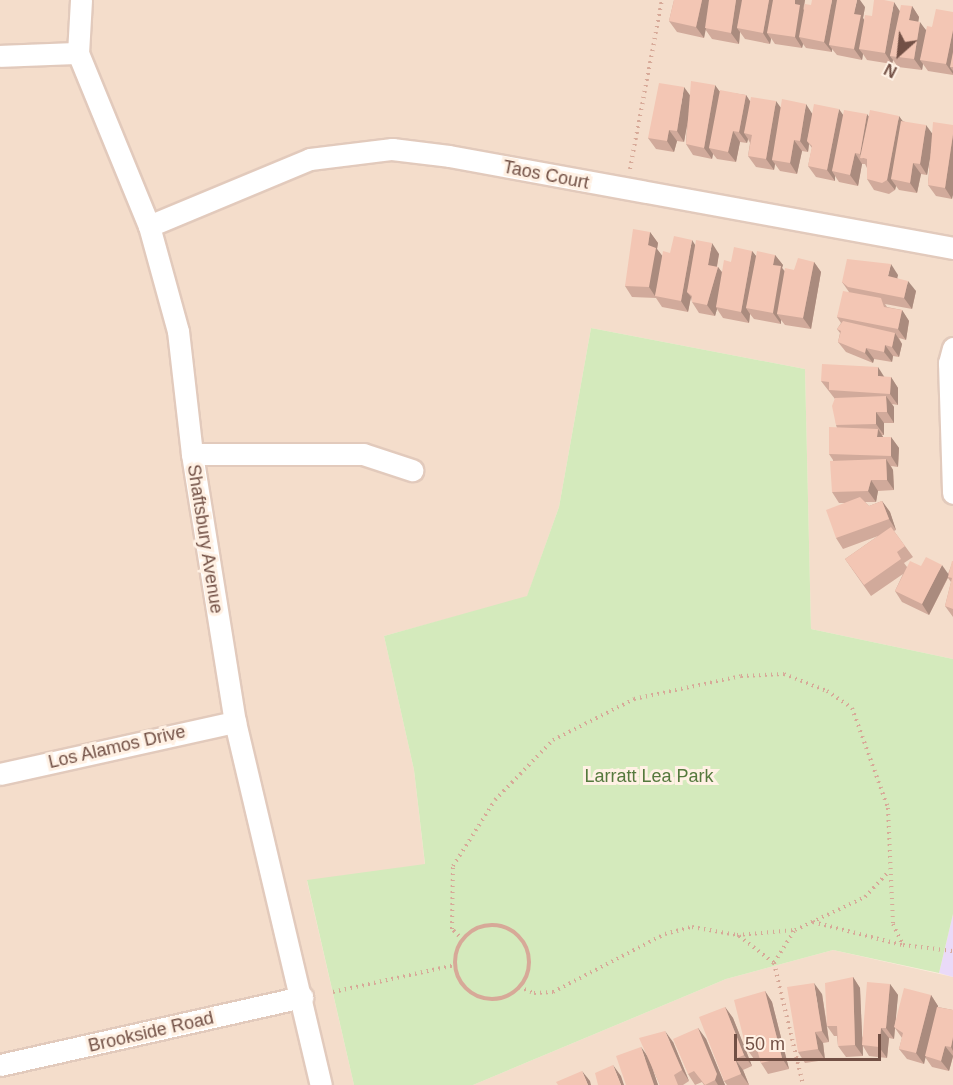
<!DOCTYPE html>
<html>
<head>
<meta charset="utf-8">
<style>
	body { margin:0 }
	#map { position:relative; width:953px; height:1085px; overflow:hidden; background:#fdeddd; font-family:Helvetica,sans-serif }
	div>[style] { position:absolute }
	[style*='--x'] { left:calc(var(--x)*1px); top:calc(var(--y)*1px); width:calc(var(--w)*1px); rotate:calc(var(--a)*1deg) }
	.residential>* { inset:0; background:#f4ddcb }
	.education>* { inset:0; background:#eadaf8 }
	.green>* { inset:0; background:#d4eabc }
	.path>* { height:4px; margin-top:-2px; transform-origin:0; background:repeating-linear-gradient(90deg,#d7a998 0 1.5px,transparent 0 6px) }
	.path>.ring { margin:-2px; padding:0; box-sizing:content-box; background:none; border:4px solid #d7a998; border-radius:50% }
	.roads { filter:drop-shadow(2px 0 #e2cabc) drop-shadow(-2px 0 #e2cabc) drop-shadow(0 2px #e2cabc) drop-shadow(0 -2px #e2cabc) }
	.minor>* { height:21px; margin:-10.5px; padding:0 10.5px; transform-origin:10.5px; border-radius:10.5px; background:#fff }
	.wall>* { inset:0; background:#d1aa9b }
	.shaded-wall>* { inset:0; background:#aa8b7e }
	.building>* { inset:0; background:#f3c6b4 }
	span { translate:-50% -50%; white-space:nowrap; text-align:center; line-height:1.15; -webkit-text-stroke:6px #fff1e4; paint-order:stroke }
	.street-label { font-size:18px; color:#725045 }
	.park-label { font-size:18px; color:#55793d }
	.north { position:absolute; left:869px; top:24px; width:60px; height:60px; -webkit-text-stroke:4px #fff1e4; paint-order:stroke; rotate:207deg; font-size:16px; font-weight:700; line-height:24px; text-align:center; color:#725045 }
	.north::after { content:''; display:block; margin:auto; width:21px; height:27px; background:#725045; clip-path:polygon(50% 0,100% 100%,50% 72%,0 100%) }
	.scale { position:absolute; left:734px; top:1034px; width:147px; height:27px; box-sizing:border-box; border:3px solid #725045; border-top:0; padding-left:8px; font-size:18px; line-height:21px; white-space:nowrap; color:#725045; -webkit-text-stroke:4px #fff1e4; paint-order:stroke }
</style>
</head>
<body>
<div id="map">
	<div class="residential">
		<i style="clip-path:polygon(0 0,953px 0,953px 659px,811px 629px,805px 369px,591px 328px,559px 507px,527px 597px,384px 636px,414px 770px,425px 865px,307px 881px,354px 1085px,0 1085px)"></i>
		<i style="clip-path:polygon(833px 950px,953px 977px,953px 1085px,473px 1085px,726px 979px)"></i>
	</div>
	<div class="education">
		<i style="clip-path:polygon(953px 914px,953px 977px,939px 973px)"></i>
	</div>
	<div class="green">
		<i style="clip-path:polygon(591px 328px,805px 369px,811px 629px,953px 659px,953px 914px,939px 973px,833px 950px,726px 979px,473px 1085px,354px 1085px,307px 880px,425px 864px,414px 770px,384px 636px,527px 596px,559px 507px)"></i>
	</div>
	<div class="path">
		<i style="--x:630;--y:169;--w:172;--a:-79.3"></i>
		<i style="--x:813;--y:922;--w:92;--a:14.5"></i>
		<i class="ring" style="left:455px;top:925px;width:70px;height:70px"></i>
		<i style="--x:794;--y:931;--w:38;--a:122"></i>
		<i style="--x:774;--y:963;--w:125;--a:76.6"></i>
		<i style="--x:739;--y:936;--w:44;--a:37.6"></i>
		<i style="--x:463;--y:940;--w:16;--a:-135"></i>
		<i style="--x:452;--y:929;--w:63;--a:-89.1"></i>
		<i style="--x:453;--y:866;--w:78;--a:-57.5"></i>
		<i style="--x:495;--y:800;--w:83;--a:-46"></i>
		<i style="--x:553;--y:740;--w:91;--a:-26.8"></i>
		<i style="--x:634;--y:699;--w:109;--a:-12.1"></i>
		<i style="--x:741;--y:676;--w:43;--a:-2.7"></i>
		<i style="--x:784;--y:674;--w:46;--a:21.6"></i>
		<i style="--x:827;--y:691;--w:30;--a:34"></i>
		<i style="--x:852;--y:708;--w:106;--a:70.2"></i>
		<i style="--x:888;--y:808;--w:116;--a:87.5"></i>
		<i style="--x:893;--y:924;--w:23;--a:65"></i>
		<i style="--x:903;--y:945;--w:50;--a:6.8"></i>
		<i style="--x:519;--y:987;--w:16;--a:22"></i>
		<i style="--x:534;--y:993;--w:19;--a:-3"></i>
		<i style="--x:553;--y:992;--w:126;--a:-27.4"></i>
		<i style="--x:665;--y:934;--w:28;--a:-15"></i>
		<i style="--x:692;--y:927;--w:46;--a:10.1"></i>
		<i style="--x:737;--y:935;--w:58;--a:-4.9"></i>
		<i style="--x:795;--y:930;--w:77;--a:-25.2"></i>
		<i style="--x:865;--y:897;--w:35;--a:-47"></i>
		<i style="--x:333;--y:992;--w:125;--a:-12.5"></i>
	</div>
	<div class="roads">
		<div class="minor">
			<i style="--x:81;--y:0;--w:53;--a:93.2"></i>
			<i style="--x:78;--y:53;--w:187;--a:67.7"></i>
			<i style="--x:149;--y:226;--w:109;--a:74.6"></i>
			<i style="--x:178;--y:331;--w:124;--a:83.5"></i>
			<i style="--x:192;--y:454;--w:271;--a:80.9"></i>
			<i style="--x:235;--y:722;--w:373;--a:76.7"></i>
			<i style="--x:0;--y:56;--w:78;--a:-2.2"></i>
			<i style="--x:149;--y:226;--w:174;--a:-22.6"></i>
			<i style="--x:310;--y:159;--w:83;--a:-7"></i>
			<i style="--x:392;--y:149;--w:57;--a:7"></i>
			<i style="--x:449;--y:156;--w:512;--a:10.34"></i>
			<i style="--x:953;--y:348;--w:16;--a:105"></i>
			<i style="--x:949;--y:363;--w:130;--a:88.2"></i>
			<i style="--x:192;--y:454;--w:171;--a:0"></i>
			<i style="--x:363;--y:454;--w:52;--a:18.1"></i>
			<i style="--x:0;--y:774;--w:241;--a:-12.5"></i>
			<i style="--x:0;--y:1065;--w:310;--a:-12.7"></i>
		</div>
	</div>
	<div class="wall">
		<i style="clip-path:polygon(674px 0,805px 0,804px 10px,811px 5px,865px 7px,863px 18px,864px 20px,872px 16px,899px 11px,912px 6px,919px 17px,918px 22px,926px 30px,932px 27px,953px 12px,953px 75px,928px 71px,923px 64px,922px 70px,898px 67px,893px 60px,892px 64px,867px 60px,863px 54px,862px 60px,837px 55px,832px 49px,832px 52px,806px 48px,803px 44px,802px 48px,775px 44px,771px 38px,770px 44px,745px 39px,740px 32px,739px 44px,712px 39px,705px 29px,704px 38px,677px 32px,669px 21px)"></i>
		<i style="clip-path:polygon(719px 91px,746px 95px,750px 101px,812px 114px,868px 116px,903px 121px,932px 134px,953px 125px,952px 199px,936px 196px,928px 185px,930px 157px,927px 175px,921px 174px,917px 193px,899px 190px,896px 186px,895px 190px,889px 194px,874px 190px,867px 179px,867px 168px,865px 164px,862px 164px,858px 186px,839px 182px,835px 176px,835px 181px,816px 177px,808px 166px,812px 148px,809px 144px,808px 152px,802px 151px,797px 174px,780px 171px,775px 164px,774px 170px,756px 167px,748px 156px,750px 143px,748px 139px,747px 143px,740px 142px,736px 162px,717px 159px,713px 154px,712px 159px,693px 155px,686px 144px,687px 124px,684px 142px,677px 141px,674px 152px,656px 149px,648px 138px,690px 96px)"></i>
		<i style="clip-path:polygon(650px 232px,658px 243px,657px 249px,662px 256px,696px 246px,719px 254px,717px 267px,718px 267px,722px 272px,731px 262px,752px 251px,756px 256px,775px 255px,783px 265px,782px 268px,785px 271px,794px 270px,814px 262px,821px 272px,811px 329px,785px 325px,781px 320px,781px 324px,754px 319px,750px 314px,749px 323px,723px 318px,717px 309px,715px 316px,699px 313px,692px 302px,691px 297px,688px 312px,662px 307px,656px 298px,632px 297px,625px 286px)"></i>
		<i style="clip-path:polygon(898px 275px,897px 278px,916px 291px,912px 309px,885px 304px,887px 307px,902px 310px,909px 321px,906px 340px,899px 338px,902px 344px,899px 357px,893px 356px,892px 362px,874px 359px,873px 363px,846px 352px,838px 342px,840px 333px,837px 329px,841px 323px,837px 317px,849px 292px,842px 282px)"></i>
		<i style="clip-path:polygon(891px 377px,898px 388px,898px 405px,892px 404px,894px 407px,894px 423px,884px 423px,884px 435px,882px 435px,883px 437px,891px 437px,899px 448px,898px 467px,891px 466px,893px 470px,894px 490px,878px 491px,876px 502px,865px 502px,869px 506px,882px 501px,890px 512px,896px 530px,894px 531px,913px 557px,904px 563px,907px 567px,921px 566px,948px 574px,953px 561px,953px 617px,945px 606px,951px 582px,948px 578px,929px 615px,902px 602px,895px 591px,903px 574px,871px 596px,845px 559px,878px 536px,843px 549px,836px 538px,845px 503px,839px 503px,832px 492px,833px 460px,829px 454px,837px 428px,836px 425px,835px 399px,821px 381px)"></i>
		<i style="clip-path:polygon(853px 977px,860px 988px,862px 1038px,890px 984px,898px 995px,895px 1024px,931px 995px,938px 1006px,938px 1007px,953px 1010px,953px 1057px,949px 1071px,932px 1067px,925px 1057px,924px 1064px,907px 1059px,899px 1049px,902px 1038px,895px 1028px,894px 1039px,889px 1038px,887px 1058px,869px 1056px,863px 1046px,863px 1056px,846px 1057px,838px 1046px,837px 1036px,834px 1036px,827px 1026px,829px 1042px,823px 1043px,825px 1060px,805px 1063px,798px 1052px,822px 994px,827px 1025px)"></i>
		<i style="clip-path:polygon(765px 991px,772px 1002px,789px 1069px,768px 1074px,761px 1063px,759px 1058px,754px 1059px,746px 1048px)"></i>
		<i style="clip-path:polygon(725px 1007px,733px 1018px,752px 1066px,743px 1070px,749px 1085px,727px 1085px,724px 1081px)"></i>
		<i style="clip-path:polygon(698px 1028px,706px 1039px,725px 1085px,704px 1085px,702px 1082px,695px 1085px,688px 1074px)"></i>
		<i style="clip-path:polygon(673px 1042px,689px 1081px,683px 1085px,660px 1085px,651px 1065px,658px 1085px,626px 1085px,647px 1056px)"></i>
	</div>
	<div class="shaded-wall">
		<i style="clip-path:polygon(702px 0,712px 0,704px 38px,696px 27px)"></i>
		<i style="clip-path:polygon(736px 0,743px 0,737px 28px,740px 32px,739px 44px,731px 33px)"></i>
		<i style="clip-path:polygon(769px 0,779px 0,767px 33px,771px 39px,770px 44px,763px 33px)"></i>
		<i style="clip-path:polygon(795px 0,805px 0,803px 9px,808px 16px,799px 37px,803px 44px,802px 48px,795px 37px)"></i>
		<i style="clip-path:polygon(832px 0,840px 0,829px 45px,832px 49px,832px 52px,824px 42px)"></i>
		<i style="clip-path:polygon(857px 0,860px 0,865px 7px,863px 18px,868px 26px,859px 49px,863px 54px,862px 60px,854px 49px,854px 14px)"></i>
		<i style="clip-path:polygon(894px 2px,901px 13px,890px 56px,893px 60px,892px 64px,885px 53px)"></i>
		<i style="clip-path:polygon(912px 6px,919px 17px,917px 31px,909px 20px)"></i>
		<i style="clip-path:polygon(920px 22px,928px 33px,920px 60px,923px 64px,922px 70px,914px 59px)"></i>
		<i style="clip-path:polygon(953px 30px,953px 67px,950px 67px,953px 71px,953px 74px,946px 64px)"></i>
		<i style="clip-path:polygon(715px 85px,723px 96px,709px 148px,713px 154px,712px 159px,704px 148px)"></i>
		<i style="clip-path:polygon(684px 87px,692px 98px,684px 142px,677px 131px)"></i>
		<i style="clip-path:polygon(746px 95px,753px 106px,744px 133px,748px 139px,747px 143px,739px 132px)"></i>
		<i style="clip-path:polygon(776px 101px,784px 112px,772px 160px,775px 164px,774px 170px,766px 159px)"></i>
		<i style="clip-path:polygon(806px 104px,813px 115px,807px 141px,809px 144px,808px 152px,800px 141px)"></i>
		<i style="clip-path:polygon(839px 109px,846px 119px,832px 171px,835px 176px,835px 181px,827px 170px)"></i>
		<i style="clip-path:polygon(867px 114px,875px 125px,867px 159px,863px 159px,860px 154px)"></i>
		<i style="clip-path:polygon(899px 116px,907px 127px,891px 179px,896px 186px,895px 190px,887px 180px)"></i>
		<i style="clip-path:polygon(926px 125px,934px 136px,927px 175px,920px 164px)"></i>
		<i style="clip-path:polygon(669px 130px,677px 141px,674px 152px,667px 141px)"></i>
		<i style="clip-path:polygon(733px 131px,740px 142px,736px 162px,728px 152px)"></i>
		<i style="clip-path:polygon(953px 134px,953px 195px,952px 199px,945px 188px)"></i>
		<i style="clip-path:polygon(794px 140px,802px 151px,797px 174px,790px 163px)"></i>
		<i style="clip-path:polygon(855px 153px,862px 164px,858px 186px,850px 175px)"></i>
		<i style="clip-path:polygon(913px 163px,921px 174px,917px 193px,910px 183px)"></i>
		<i style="clip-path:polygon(650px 232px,658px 243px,657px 249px,664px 258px,655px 296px,649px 287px,648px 245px)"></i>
		<i style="clip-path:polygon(692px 240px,699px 251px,687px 292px,691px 297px,688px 312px,681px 301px)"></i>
		<i style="clip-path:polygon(712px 243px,719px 254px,715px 276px,708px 265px)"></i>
		<i style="clip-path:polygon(752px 251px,760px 261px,746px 308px,750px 314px,749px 323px,741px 312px)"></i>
		<i style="clip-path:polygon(775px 255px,783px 265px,782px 268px,789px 277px,777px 314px,781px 320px,781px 324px,773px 313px,773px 265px)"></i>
		<i style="clip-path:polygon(814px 262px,821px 272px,811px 329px,803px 318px)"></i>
		<i style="clip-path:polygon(891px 264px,898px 275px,895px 287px,888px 276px)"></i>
		<i style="clip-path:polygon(718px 267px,726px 278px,716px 307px,717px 309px,715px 316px,707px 305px)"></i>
		<i style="clip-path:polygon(908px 281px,916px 291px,912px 309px,904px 298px)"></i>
		<i style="clip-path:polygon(902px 310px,909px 321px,906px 340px,898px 329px)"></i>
		<i style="clip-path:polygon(895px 333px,902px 344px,899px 357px,892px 347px)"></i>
		<i style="clip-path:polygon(885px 345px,893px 356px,892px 362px,884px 352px)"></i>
		<i style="clip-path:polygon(866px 348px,874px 359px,873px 363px,865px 353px)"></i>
		<i style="clip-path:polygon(878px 367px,885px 378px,878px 376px)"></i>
		<i style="clip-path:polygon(891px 377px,898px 388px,898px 405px,890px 394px)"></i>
		<i style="clip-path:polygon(886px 396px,894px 407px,894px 423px,887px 412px)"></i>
		<i style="clip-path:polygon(876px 412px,884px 423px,884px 435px,876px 424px)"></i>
		<i style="clip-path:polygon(878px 429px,885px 440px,877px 437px)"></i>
		<i style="clip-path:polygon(891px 437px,899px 448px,898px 467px,891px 456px)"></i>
		<i style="clip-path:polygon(886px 459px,893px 470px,894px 490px,887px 480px)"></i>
		<i style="clip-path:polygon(871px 480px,878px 491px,876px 502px,868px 491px)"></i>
		<i style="clip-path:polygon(882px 501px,890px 512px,896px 530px,889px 519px)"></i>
		<i style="clip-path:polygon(942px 565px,949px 575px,929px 615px,922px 604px)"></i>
		<i style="clip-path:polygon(853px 977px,860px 988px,863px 1056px,855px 1045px)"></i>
		<i style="clip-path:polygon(814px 983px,822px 994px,829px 1042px,822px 1031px)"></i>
		<i style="clip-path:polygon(890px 984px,898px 995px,894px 1039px,886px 1028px)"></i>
		<i style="clip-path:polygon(765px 991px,772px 1002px,789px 1069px,782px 1058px)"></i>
		<i style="clip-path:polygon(931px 995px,938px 1006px,924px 1064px,916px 1053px)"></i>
		<i style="clip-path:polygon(725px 1007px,733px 1018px,752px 1066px,744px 1055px)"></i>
		<i style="clip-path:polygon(698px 1028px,706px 1039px,725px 1085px,718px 1085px,715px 1080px)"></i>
		<i style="clip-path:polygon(881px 1028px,889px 1038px,887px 1058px,879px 1047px)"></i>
		<i style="clip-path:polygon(665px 1031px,673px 1042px,689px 1081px,682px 1070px)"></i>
		<i style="clip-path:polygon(815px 1032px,823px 1043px,825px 1060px,818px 1049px)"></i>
		<i style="clip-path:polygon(953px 1037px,953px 1051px,951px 1047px)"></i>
		<i style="clip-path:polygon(945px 1046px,953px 1056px,949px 1071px,941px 1061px)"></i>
		<i style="clip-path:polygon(641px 1047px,649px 1058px,658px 1085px,654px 1085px)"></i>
		<i style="clip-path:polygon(735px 1059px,743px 1070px,749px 1085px,741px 1074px)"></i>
		<i style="clip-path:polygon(613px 1065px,621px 1076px,624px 1085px,621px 1085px)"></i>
		<i style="clip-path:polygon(582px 1071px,590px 1081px,591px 1085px,588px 1085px)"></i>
	</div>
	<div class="building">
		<i style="clip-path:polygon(674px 0,702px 0,696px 27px,669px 21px)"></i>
		<i style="clip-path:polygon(709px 0,736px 0,731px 33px,705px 28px)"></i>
		<i style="clip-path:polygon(742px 0,769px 0,763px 33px,737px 28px)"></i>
		<i style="clip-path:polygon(773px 0,795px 0,795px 4px,800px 5px,795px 37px,767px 33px)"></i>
		<i style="clip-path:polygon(812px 0,832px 0,824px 42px,799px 37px,805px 4px,811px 5px)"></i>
		<i style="clip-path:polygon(837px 0,857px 0,854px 14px,861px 15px,854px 49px,829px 45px)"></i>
		<i style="clip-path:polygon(874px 0,884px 0,894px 2px,885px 53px,859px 49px,865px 15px,872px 16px)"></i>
		<i style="clip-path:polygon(901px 5px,912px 6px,909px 20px,920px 22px,914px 59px,890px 56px)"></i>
		<i style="clip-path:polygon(936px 9px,953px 12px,953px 30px,946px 64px,920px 60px,927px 26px,932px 27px)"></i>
		<i style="clip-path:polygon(953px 52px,953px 67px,950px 67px)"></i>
		<i style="clip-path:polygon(691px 81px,715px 85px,704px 148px,686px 144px)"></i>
		<i style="clip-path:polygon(659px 83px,684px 87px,677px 131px,669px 130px,667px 141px,648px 138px)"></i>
		<i style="clip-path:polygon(720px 90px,746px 95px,739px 132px,733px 131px,728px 152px,709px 148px)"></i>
		<i style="clip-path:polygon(751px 97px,776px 101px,766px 159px,748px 156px,752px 135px,744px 133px)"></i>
		<i style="clip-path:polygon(782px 99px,806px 104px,800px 141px,794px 140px,790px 163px,772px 160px)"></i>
		<i style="clip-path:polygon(814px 104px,839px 109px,827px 170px,808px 166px,812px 146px,807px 141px)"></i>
		<i style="clip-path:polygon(844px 110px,867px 114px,860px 154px,855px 153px,850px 175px,832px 171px)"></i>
		<i style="clip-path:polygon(870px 110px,899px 116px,887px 180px,882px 183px,867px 179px,867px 159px,860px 158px)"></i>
		<i style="clip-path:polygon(901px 121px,926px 125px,920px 164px,913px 163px,910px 183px,891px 179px)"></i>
		<i style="clip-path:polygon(933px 122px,953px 125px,953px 134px,945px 188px,928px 185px)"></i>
		<i style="clip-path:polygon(633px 229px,650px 232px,648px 245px,656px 248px,649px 287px,625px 286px)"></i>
		<i style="clip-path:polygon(674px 236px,692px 240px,681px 301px,655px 296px,663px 251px,670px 253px)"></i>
		<i style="clip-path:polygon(696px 240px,712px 243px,708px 265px,718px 267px,707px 305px,692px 302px,692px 296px,687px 292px)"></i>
		<i style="clip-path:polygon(734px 247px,752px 251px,741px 312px,716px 307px,724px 260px,731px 262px)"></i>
		<i style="clip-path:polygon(757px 251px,775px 255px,773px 265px,781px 266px,773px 313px,746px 308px)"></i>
		<i style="clip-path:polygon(798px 258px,814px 262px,803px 318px,777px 314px,785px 268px,794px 270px)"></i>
		<i style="clip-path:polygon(847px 259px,891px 264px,888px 276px,908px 281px,904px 298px,848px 287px,842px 282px)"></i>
		<i style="clip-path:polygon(843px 291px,881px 298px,884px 307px,902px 310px,898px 329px,837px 317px)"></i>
		<i style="clip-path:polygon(843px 321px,895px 333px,892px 347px,885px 345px,884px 352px,866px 348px,865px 353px,838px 342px,841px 331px,837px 329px)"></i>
		<i style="clip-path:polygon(822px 364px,878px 367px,878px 376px,891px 377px,890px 394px,829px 390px,829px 382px,821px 381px)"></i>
		<i style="clip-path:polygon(886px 396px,887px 412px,876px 412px,876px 424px,836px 425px,832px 406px,835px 398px)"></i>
		<i style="clip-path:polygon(829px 427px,878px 429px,877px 437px,891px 437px,891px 456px,829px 454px)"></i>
		<i style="clip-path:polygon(886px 459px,887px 480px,871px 480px,868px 491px,832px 492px,830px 461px)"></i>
		<i style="clip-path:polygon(860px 497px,869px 506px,882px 501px,889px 519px,836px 538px,826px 510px)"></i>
		<i style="clip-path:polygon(891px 527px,905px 546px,897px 552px,901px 559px,864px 585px,845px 559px)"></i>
		<i style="clip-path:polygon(926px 557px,942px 565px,922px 604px,895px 591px,910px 561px,921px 566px)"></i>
		<i style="clip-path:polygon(952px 561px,953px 561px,953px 609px,945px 606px,952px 578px,948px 577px)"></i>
		<i style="clip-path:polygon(853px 977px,855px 1045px,838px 1046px,837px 1026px,827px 1026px,825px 983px)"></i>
		<i style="clip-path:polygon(867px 982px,890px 984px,886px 1028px,881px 1028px,879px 1047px,862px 1045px)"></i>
		<i style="clip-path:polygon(814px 983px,822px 1031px,815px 1032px,818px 1049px,798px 1052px,787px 987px)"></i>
		<i style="clip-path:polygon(904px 988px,931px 995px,916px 1053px,899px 1049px,903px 1033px,894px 1027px)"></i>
		<i style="clip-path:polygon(765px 991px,782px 1058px,761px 1063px,756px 1046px,746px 1048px,734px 1000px)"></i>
		<i style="clip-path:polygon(725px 1007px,744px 1055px,735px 1059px,741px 1074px,724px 1081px,699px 1017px)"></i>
		<i style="clip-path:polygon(937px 1007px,953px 1010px,953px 1037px,951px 1047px,945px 1046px,941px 1061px,925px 1056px)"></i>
		<i style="clip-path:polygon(698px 1028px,717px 1074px,715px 1080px,705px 1085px,694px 1071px,688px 1074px,673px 1039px)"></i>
		<i style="clip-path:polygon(665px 1031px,682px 1070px,674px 1075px,678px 1085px,660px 1085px,639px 1038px)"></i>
		<i style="clip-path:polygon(641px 1047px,654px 1085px,626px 1085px,616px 1056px)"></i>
		<i style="clip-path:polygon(613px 1065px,621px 1085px,598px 1085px,595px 1073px)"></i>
		<i style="clip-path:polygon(582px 1071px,588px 1085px,558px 1085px,556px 1082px)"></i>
	</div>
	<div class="street-label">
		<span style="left:546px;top:175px;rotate:11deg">Taos Court</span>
		<span style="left:205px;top:539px;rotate:81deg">Shaftsbury Avenue</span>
		<span style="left:117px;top:747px;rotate:-13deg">Los Alamos Drive</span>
		<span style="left:151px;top:1032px;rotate:-13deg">Brookside Road</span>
	</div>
	<div class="park-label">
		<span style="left:649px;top:776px">Larratt Lea Park</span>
	</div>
	<div class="north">N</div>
	<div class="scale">50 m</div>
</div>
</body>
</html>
